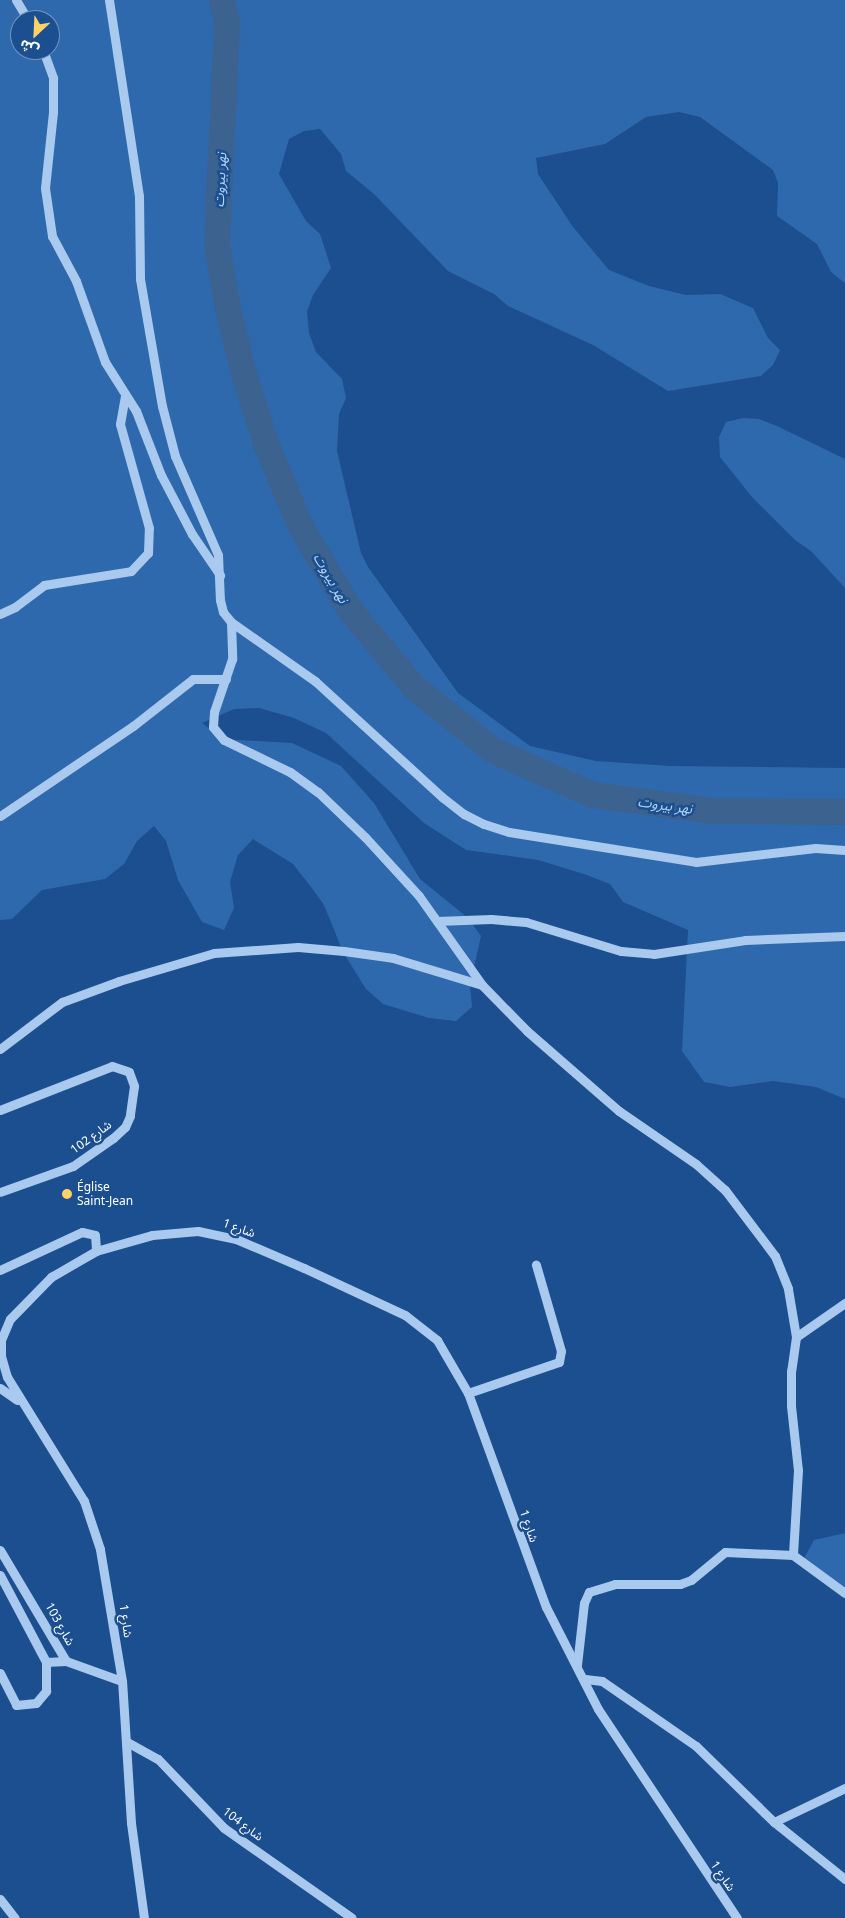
<!DOCTYPE html>
<html>
<head>
<meta charset="utf-8">
<style>
	body { margin:0 }
	#map { position:relative; width:845px; height:1918px; overflow:hidden; background:#1b4f8f; font-family:"Noto Sans","Noto Sans Arabic",sans-serif }
	div>[style] { position:absolute }
	[style*='--x'] { left:calc(var(--x)*1px); top:calc(var(--y)*1px); width:calc(var(--w)*1px); rotate:calc(var(--a)*1deg) }
	.green>* { inset:0; background:#2e69ad }
	.river>* { height:26px; margin:-13px; padding:0 13px; transform-origin:13px; border-radius:13px; background:#3c6290 }
	.minor>* { height:9px; margin:-4.5px; padding:0 4.5px; transform-origin:4.5px; border-radius:4.5px; background:#a9c9ee }
	.dots>* { width:14px; height:14px; translate:-50% -50%; box-sizing:border-box; border:2px solid #1b4f8f; border-radius:50% }
	span { translate:-50% -50%; white-space:nowrap; text-align:center; line-height:1.15; -webkit-text-stroke:5px #1b4f8f; paint-order:stroke }
	.street-label { font-size:12px; color:#fff }
	.poi-label { font-size:12px; color:#fff }
	.left { translate:0 -50%; text-align:left }
	.water-label { font-size:14px; color:#b5d3f5; font-style:italic }
	.north { position:absolute; left:10px; top:10px; width:50px; height:50px; box-sizing:border-box; background:#1b4f8f; border:1px solid #7695bc; border-radius:50%; rotate:205deg; font-size:14px; font-weight:700; line-height:20px; text-align:center; color:#fff }
	.north::after { content:''; display:block; margin:auto; width:18px; height:22px; background:#ffd166; clip-path:polygon(50% 0,100% 100%,50% 72%,0 100%) }
</style>
</head>
<body>
<div id="map">
	<div class="green">
		<i style="clip-path:polygon(evenodd,0 0,845px 0,845px 283px,831px 272px,817px 244px,777px 216px,778px 183px,773px 170px,700px 117px,679px 112px,646px 117px,605px 144px,536px 158px,538px 174px,573px 227px,609px 270px,649px 286px,686px 295px,720px 294px,753px 308px,768px 338px,780px 350px,773px 365px,761px 376px,668px 391px,593px 345px,508px 306px,494px 294px,448px 271px,374px 194px,346px 171px,341px 154px,320px 129px,304px 131px,289px 139px,279px 174px,306px 221px,320px 234px,331px 268px,313px 295px,307px 312px,309px 333px,316px 352px,342px 379px,346px 398px,339px 414px,337px 451px,361px 553px,368px 567px,458px 693px,530px 746px,596px 761px,670px 766px,845px 768px,845px 1099px,816px 1087px,773px 1081px,730px 1087px,704px 1082px,682px 1051px,688px 930px,623px 902px,610px 884px,584px 874px,538px 860px,466px 850px,424px 823px,326px 733px,294px 718px,259px 708px,234px 709px,202px 723px,223px 739px,292px 743px,341px 766px,374px 803px,420px 879px,468px 918px,481px 936px,470px 985px,472px 1007px,456px 1021px,429px 1018px,383px 1004px,366px 989px,343px 952px,324px 905px,311px 887px,293px 864px,253px 839px,238px 855px,230px 882px,234px 908px,224px 930px,202px 922px,178px 880px,166px 841px,154px 826px,137px 841px,124px 864px,105px 879px,42px 890px,12px 919px,0 920px,0 0,20px 20px,50px 20px,50px 50px,20px 50px,20px 20px)"></i>
		<i style="clip-path:polygon(743px 418px,759px 419px,777px 426px,845px 459px,845px 588px,811px 551px,795px 540px,752px 497px,720px 457px,719px 437px,726px 422px)"></i>
		<i style="clip-path:polygon(845px 1533px,845px 1593px,802px 1562px,814px 1540px)"></i>
	</div>
	<div class="river">
		<i style="--x:222;--y:0;--w:25;--a:78"></i>
		<i style="--x:227;--y:24;--w:221;--a:92.6"></i>
		<i style="--x:217;--y:245;--w:60;--a:80.4"></i>
		<i style="--x:227;--y:304;--w:65;--a:76.6"></i>
		<i style="--x:242;--y:367;--w:81;--a:72.7"></i>
		<i style="--x:266;--y:444;--w:90;--a:67.1"></i>
		<i style="--x:301;--y:527;--w:96;--a:59.4"></i>
		<i style="--x:350;--y:610;--w:100;--a:50.3"></i>
		<i style="--x:414;--y:687;--w:102;--a:38.7"></i>
		<i style="--x:494;--y:751;--w:108;--a:24"></i>
		<i style="--x:593;--y:795;--w:121;--a:7.6"></i>
		<i style="--x:713;--y:811;--w:132;--a:0.4"></i>
	</div>
	<div class="minor">
		<i style="--x:16;--y:0;--w:23;--a:59"></i>
		<i style="--x:109;--y:0;--w:198;--a:81.3"></i>
		<i style="--x:139;--y:196;--w:83;--a:89.3"></i>
		<i style="--x:140;--y:279;--w:129;--a:80.2"></i>
		<i style="--x:162;--y:406;--w:52;--a:75.4"></i>
		<i style="--x:175;--y:456;--w:108;--a:66.5"></i>
		<i style="--x:218;--y:555;--w:45;--a:87.5"></i>
		<i style="--x:220;--y:600;--w:12;--a:76"></i>
		<i style="--x:223;--y:612;--w:13;--a:51"></i>
		<i style="--x:231;--y:622;--w:103;--a:35.1"></i>
		<i style="--x:315;--y:681;--w:172;--a:42.4"></i>
		<i style="--x:442;--y:797;--w:28;--a:38"></i>
		<i style="--x:464;--y:814;--w:22;--a:27"></i>
		<i style="--x:484;--y:824;--w:26;--a:18"></i>
		<i style="--x:509;--y:832;--w:189;--a:9.1"></i>
		<i style="--x:696;--y:862;--w:120;--a:-6.7"></i>
		<i style="--x:815;--y:848;--w:30;--a:4"></i>
		<i style="--x:43;--y:50;--w:30;--a:70"></i>
		<i style="--x:53;--y:78;--w:34;--a:90"></i>
		<i style="--x:53;--y:112;--w:76;--a:96"></i>
		<i style="--x:45;--y:188;--w:49;--a:81.7"></i>
		<i style="--x:52;--y:236;--w:51;--a:61.9"></i>
		<i style="--x:76;--y:281;--w:86;--a:70.3"></i>
		<i style="--x:105;--y:362;--w:58;--a:57.7"></i>
		<i style="--x:136;--y:411;--w:69;--a:68.7"></i>
		<i style="--x:161;--y:475;--w:67;--a:62.3"></i>
		<i style="--x:192;--y:534;--w:50;--a:55.7"></i>
		<i style="--x:0;--y:614;--w:17;--a:-25"></i>
		<i style="--x:15;--y:607;--w:36;--a:-37"></i>
		<i style="--x:44;--y:585;--w:88;--a:-9.1"></i>
		<i style="--x:131;--y:571;--w:25;--a:-47"></i>
		<i style="--x:148;--y:553;--w:25;--a:-88"></i>
		<i style="--x:149;--y:528;--w:108;--a:-105.6"></i>
		<i style="--x:120;--y:424;--w:28;--a:-80"></i>
		<i style="--x:231;--y:622;--w:37;--a:88"></i>
		<i style="--x:232;--y:659;--w:56;--a:108.8"></i>
		<i style="--x:214;--y:712;--w:15;--a:94"></i>
		<i style="--x:213;--y:727;--w:17;--a:50"></i>
		<i style="--x:224;--y:740;--w:73;--a:25.9"></i>
		<i style="--x:290;--y:772;--w:34;--a:36"></i>
		<i style="--x:318;--y:792;--w:65;--a:43.8"></i>
		<i style="--x:365;--y:837;--w:80;--a:47.5"></i>
		<i style="--x:419;--y:896;--w:109;--a:54.7"></i>
		<i style="--x:482;--y:985;--w:64;--a:45.6"></i>
		<i style="--x:527;--y:1031;--w:122;--a:41"></i>
		<i style="--x:619;--y:1111;--w:93;--a:34.5"></i>
		<i style="--x:696;--y:1164;--w:39;--a:42"></i>
		<i style="--x:725;--y:1190;--w:83;--a:52.9"></i>
		<i style="--x:775;--y:1256;--w:35;--a:68"></i>
		<i style="--x:788;--y:1289;--w:49;--a:80.5"></i>
		<i style="--x:796;--y:1337;--w:34;--a:98"></i>
		<i style="--x:791;--y:1371;--w:35;--a:90"></i>
		<i style="--x:791;--y:1406;--w:64;--a:83.8"></i>
		<i style="--x:798;--y:1470;--w:85;--a:93.4"></i>
		<i style="--x:0;--y:816;--w:161;--a:-34.1"></i>
		<i style="--x:133;--y:726;--w:76;--a:-38.1"></i>
		<i style="--x:193;--y:679;--w:33;--a:0"></i>
		<i style="--x:437;--y:921;--w:54;--a:-2.1"></i>
		<i style="--x:491;--y:919;--w:35;--a:5"></i>
		<i style="--x:526;--y:922;--w:99;--a:17"></i>
		<i style="--x:621;--y:951;--w:33;--a:5"></i>
		<i style="--x:654;--y:954;--w:92;--a:-8.7"></i>
		<i style="--x:745;--y:940;--w:100;--a:-2.3"></i>
		<i style="--x:0;--y:1049;--w:78;--a:-37.2"></i>
		<i style="--x:62;--y:1002;--w:61;--a:-20.2"></i>
		<i style="--x:119;--y:981;--w:99;--a:-16.4"></i>
		<i style="--x:214;--y:953;--w:84;--a:-4.1"></i>
		<i style="--x:298;--y:947;--w:46;--a:5"></i>
		<i style="--x:344;--y:951;--w:49;--a:8.1"></i>
		<i style="--x:393;--y:958;--w:93;--a:16.9"></i>
		<i style="--x:0;--y:1110;--w:120;--a:-21.4"></i>
		<i style="--x:112;--y:1066;--w:18;--a:19"></i>
		<i style="--x:129;--y:1072;--w:15;--a:70"></i>
		<i style="--x:134;--y:1086;--w:30;--a:98"></i>
		<i style="--x:130;--y:1116;--w:12;--a:114"></i>
		<i style="--x:125;--y:1127;--w:16;--a:137"></i>
		<i style="--x:113;--y:1138;--w:49;--a:145"></i>
		<i style="--x:73;--y:1166;--w:77;--a:160.4"></i>
		<i style="--x:0;--y:1270;--w:90;--a:-24.9"></i>
		<i style="--x:82;--y:1232;--w:13;--a:13"></i>
		<i style="--x:95;--y:1235;--w:16;--a:86"></i>
		<i style="--x:796;--y:1337;--w:60;--a:-34.8"></i>
		<i style="--x:0;--y:1388;--w:21;--a:35"></i>
		<i style="--x:468;--y:1393;--w:96;--a:-18.8"></i>
		<i style="--x:559;--y:1362;--w:11;--a:-80"></i>
		<i style="--x:561;--y:1351;--w:90;--a:-106.2"></i>
		<i style="--x:0;--y:1550;--w:129;--a:59.3"></i>
		<i style="--x:0;--y:1575;--w:98;--a:62.1"></i>
		<i style="--x:46;--y:1662;--w:20;--a:-3"></i>
		<i style="--x:66;--y:1661;--w:59;--a:19.7"></i>
		<i style="--x:577;--y:1665;--w:62;--a:-83.6"></i>
		<i style="--x:584;--y:1603;--w:12;--a:-66"></i>
		<i style="--x:589;--y:1592;--w:27;--a:-17"></i>
		<i style="--x:615;--y:1584;--w:65;--a:0"></i>
		<i style="--x:680;--y:1584;--w:12;--a:-20"></i>
		<i style="--x:691;--y:1580;--w:44;--a:-39.5"></i>
		<i style="--x:725;--y:1552;--w:68;--a:2.5"></i>
		<i style="--x:793;--y:1555;--w:64;--a:36.2"></i>
		<i style="--x:0;--y:1673;--w:36;--a:63"></i>
		<i style="--x:16;--y:1705;--w:20;--a:-6"></i>
		<i style="--x:36;--y:1703;--w:16;--a:-50"></i>
		<i style="--x:46;--y:1691;--w:29;--a:-90"></i>
		<i style="--x:585;--y:1679;--w:17;--a:7"></i>
		<i style="--x:602;--y:1681;--w:114;--a:34.7"></i>
		<i style="--x:696;--y:1746;--w:109;--a:44.3"></i>
		<i style="--x:774;--y:1822;--w:91;--a:38.8"></i>
		<i style="--x:127;--y:1742;--w:35;--a:29"></i>
		<i style="--x:158;--y:1759;--w:95;--a:46.3"></i>
		<i style="--x:224;--y:1828;--w:156;--a:35.1"></i>
		<i style="--x:774;--y:1822;--w:79;--a:-25.6"></i>
		<i style="--x:0;--y:1899;--w:24;--a:52"></i>
		<i style="--x:144;--y:1918;--w:96;--a:-97.8"></i>
		<i style="--x:131;--y:1823;--w:142;--a:-93.6"></i>
		<i style="--x:122;--y:1681;--w:134;--a:-99.5"></i>
		<i style="--x:100;--y:1549;--w:51;--a:-108.4"></i>
		<i style="--x:84;--y:1501;--w:146;--a:-121.8"></i>
		<i style="--x:7;--y:1377;--w:22;--a:-106"></i>
		<i style="--x:1;--y:1356;--w:16;--a:-90"></i>
		<i style="--x:1;--y:1340;--w:23;--a:-67"></i>
		<i style="--x:10;--y:1319;--w:59;--a:-45.7"></i>
		<i style="--x:51;--y:1277;--w:52;--a:-30"></i>
		<i style="--x:96;--y:1251;--w:58;--a:-15.9"></i>
		<i style="--x:152;--y:1235;--w:46;--a:-5"></i>
		<i style="--x:198;--y:1231;--w:39;--a:12"></i>
		<i style="--x:236;--y:1239;--w:74;--a:23.1"></i>
		<i style="--x:304;--y:1268;--w:111;--a:25"></i>
		<i style="--x:405;--y:1315;--w:41;--a:38"></i>
		<i style="--x:437;--y:1340;--w:61;--a:59.7"></i>
		<i style="--x:468;--y:1393;--w:228;--a:70"></i>
		<i style="--x:546;--y:1607;--w:114;--a:63"></i>
		<i style="--x:598;--y:1709;--w:251;--a:56.4"></i>
	</div>
	<div class="dots">
		<i style="left:67px;top:1194px;background:#ffd166"></i>
	</div>
	<div class="street-label">
		<span style="left:91px;top:1137px;rotate:-36deg">شارع 102</span>
		<span style="left:239px;top:1228px;rotate:20deg">شارع 1</span>
		<span style="left:529px;top:1526px;rotate:71deg">شارع 1</span>
		<span style="left:126px;top:1621px;rotate:82deg">شارع 1</span>
		<span style="left:60px;top:1624px;rotate:61deg">شارع 103</span>
		<span style="left:243px;top:1824px;rotate:37deg">شارع 104</span>
		<span style="left:723px;top:1876px;rotate:56deg">شارع 1</span>
	</div>
	<div class="poi-label">
		<span class="left" style="left:77px;top:1194px">Église<br>Saint-Jean</span>
	</div>
	<div class="water-label">
		<span style="left:220px;top:180px;rotate:-87deg">نهر بيروت</span>
		<span style="left:331px;top:578px;rotate:60deg">نهر بيروت</span>
		<span style="left:665px;top:805px;rotate:8deg">نهر بيروت</span>
	</div>
	<div class="north">ش</div>
</div>
</body>
</html>
